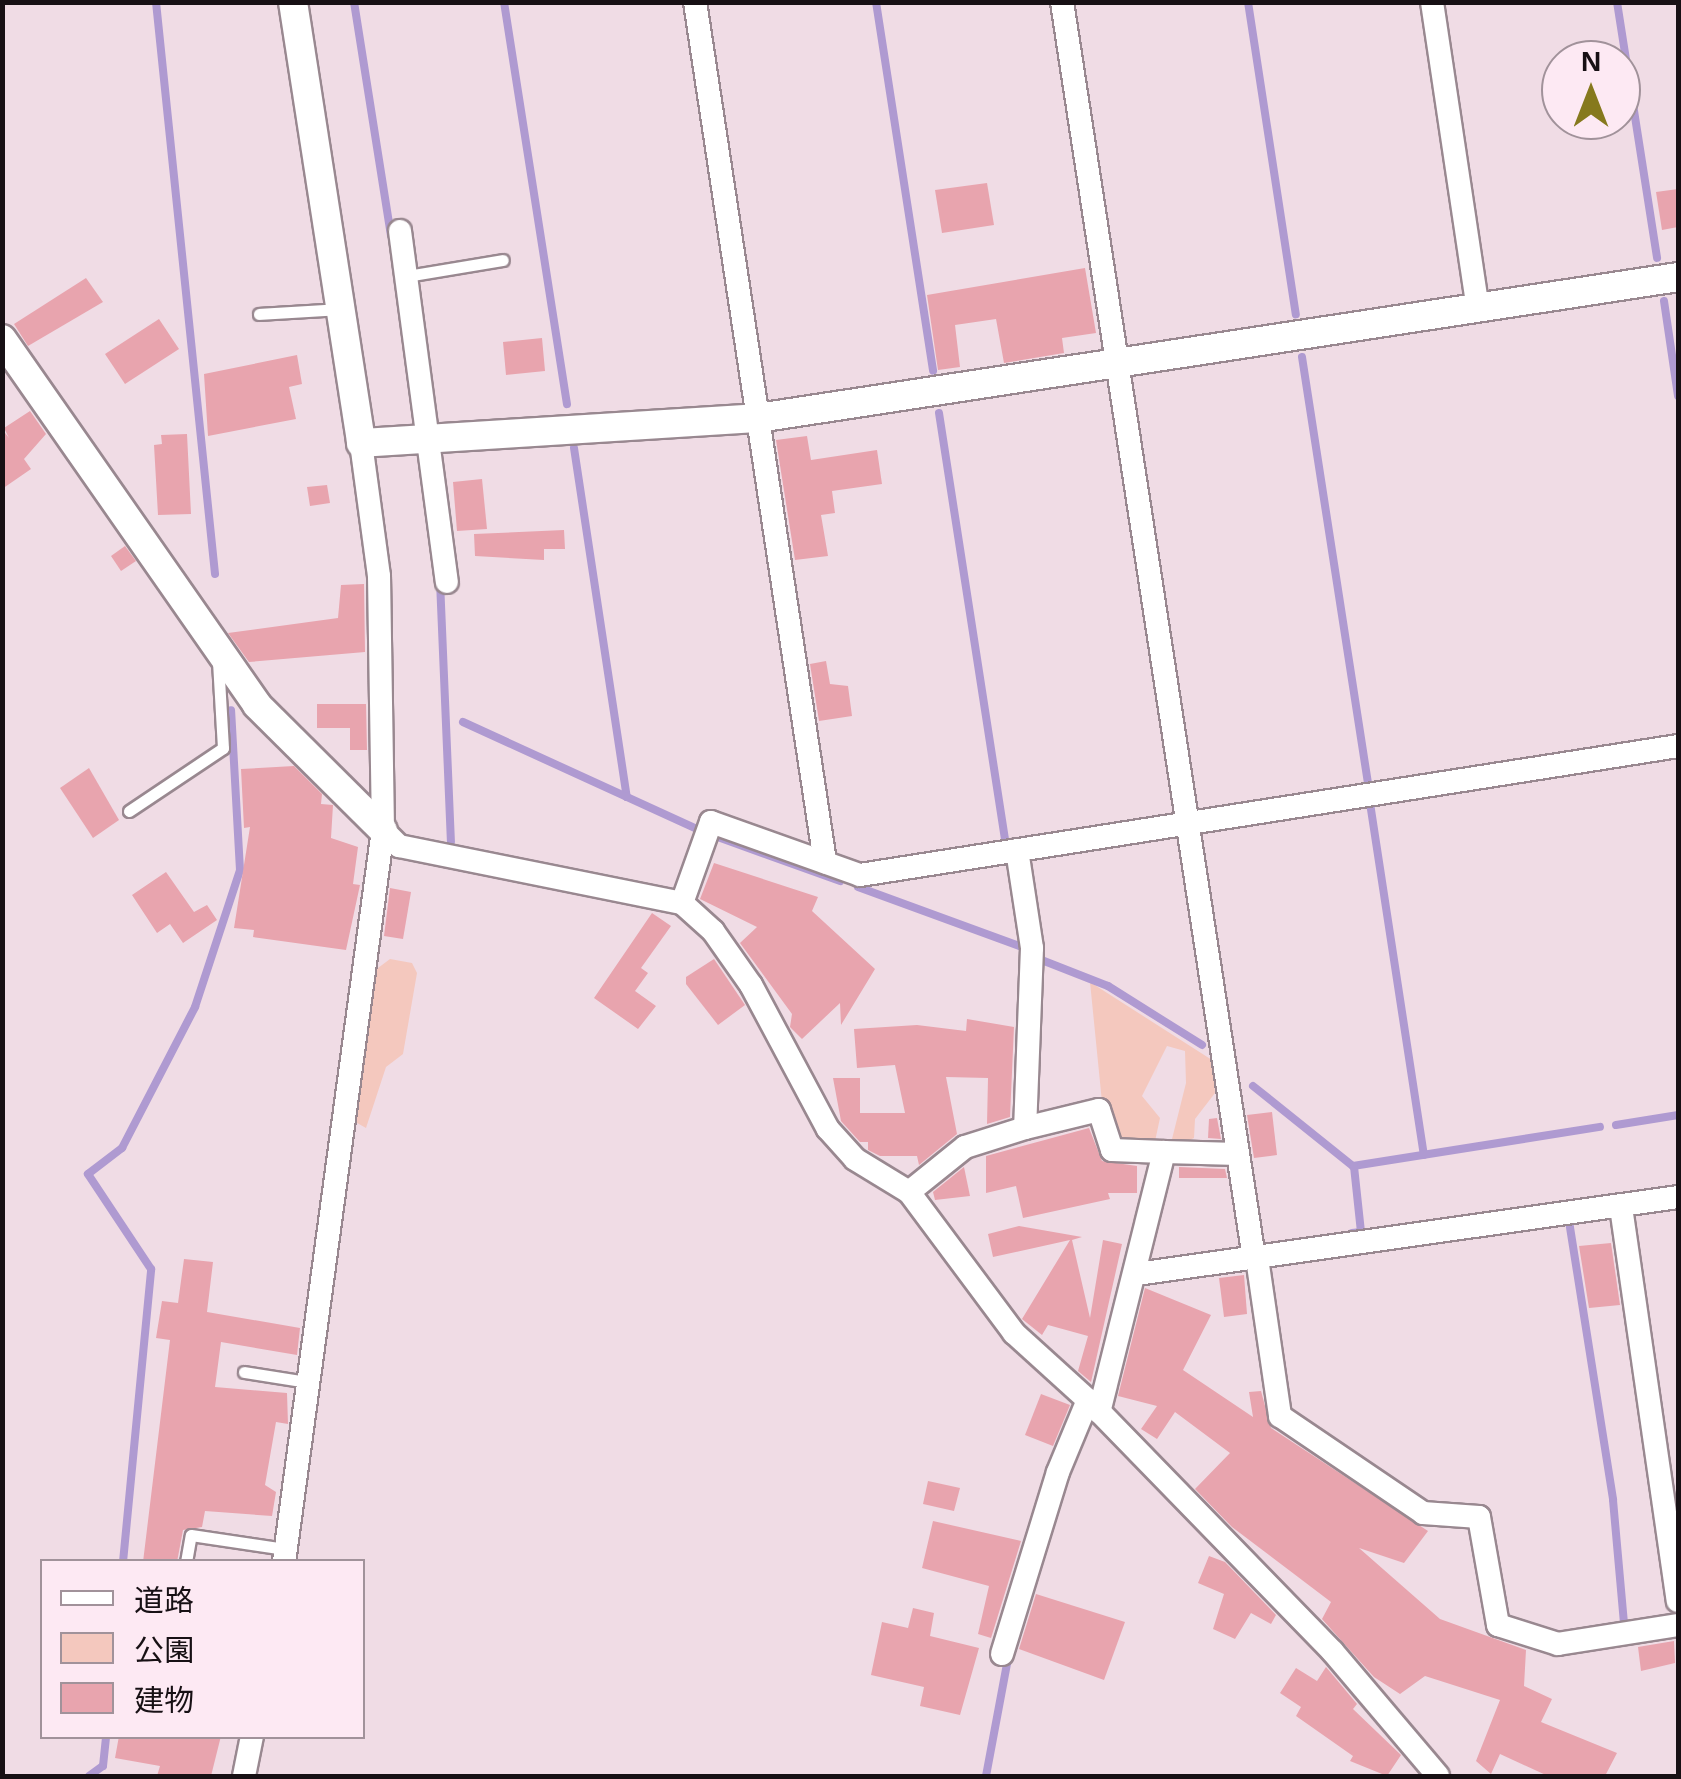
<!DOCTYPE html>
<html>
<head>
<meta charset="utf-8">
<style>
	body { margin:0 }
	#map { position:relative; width:1681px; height:1779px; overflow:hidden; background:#f0dce5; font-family:Helvetica,"Noto Sans JP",sans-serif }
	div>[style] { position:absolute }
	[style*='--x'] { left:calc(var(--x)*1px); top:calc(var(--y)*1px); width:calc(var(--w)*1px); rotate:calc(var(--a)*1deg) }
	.green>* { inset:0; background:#f4c8be }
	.stream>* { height:8px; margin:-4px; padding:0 4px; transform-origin:4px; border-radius:4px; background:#af9ad1 }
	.building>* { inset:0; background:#e8a4ae }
	.roads { filter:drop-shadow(2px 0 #998890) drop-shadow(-2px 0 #998890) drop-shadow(0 2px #998890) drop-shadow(0 -2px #998890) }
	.service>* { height:11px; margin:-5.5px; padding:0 5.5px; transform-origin:5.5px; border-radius:5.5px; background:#fff }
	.minor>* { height:22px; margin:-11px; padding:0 11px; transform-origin:11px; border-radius:11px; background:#fff }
	.tertiary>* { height:28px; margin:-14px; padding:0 14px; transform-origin:14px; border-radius:14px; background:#fff }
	span { translate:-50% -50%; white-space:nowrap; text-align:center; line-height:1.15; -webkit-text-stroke:9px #fde9f3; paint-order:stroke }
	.frame { position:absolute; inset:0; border:5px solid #171014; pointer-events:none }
	.legend { position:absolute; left:40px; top:1559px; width:325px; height:180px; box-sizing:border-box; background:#fde9f3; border:2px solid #a1929a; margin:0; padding:12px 18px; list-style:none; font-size:30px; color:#171014 }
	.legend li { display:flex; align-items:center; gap:20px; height:50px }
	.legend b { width:50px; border:2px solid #a1929a }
	.north { position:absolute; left:1541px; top:40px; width:100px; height:100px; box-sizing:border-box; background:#fde9f3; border:2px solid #a1929a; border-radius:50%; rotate:0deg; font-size:28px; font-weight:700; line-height:40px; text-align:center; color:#171014 }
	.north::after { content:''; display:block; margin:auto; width:35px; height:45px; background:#86791d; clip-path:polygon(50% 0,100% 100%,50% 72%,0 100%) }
</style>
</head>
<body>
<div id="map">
	<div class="green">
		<i style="clip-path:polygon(390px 959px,412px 963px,417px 973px,403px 1054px,386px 1067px,366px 1128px,350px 1119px,370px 974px)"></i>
		<i style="clip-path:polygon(1090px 982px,1212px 1060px,1215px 1093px,1195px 1119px,1194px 1138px,1183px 1143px,1172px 1139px,1186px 1083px,1185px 1051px,1167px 1046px,1142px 1096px,1160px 1118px,1154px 1146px,1115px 1143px,1102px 1102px)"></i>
	</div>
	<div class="stream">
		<i style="--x:156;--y:2;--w:575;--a:84.11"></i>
		<i style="--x:354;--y:2;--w:236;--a:81"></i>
		<i style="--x:504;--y:2;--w:407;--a:81.1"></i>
		<i style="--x:876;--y:2;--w:373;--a:81.2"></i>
		<i style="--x:1248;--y:2;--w:316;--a:81.3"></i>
		<i style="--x:1617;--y:2;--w:259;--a:81.1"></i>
		<i style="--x:1664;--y:301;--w:96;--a:81.6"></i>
		<i style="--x:1302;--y:357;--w:433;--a:81.2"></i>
		<i style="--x:939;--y:413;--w:433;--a:81.2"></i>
		<i style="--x:574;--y:448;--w:353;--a:81.4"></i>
		<i style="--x:440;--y:581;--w:261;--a:87.6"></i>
		<i style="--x:463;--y:722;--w:257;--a:24.6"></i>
		<i style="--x:1370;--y:803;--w:356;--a:81.3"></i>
		<i style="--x:715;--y:836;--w:133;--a:19.8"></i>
		<i style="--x:858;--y:887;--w:175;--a:20.1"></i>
		<i style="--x:1039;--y:959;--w:74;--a:21.4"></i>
		<i style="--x:1108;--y:986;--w:111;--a:32.1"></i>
		<i style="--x:1253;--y:1086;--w:128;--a:38.7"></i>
		<i style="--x:1353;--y:1166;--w:250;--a:-9"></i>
		<i style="--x:1616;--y:1125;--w:63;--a:-9.2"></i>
		<i style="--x:1569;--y:1221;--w:282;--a:81"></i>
		<i style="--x:1613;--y:1500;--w:123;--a:84.9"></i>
		<i style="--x:1352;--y:1233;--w:9;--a:-6"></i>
		<i style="--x:1361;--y:1232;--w:66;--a:-96.1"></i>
		<i style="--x:123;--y:1562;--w:294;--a:-84.5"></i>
		<i style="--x:151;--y:1269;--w:114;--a:-123.6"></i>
		<i style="--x:88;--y:1174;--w:43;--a:-37.4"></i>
		<i style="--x:122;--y:1148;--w:159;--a:-62.6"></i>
		<i style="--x:195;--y:1007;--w:144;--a:-71.8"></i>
		<i style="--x:240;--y:870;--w:160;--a:-93.2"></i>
		<i style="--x:89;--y:1776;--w:17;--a:-36"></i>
		<i style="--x:103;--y:1766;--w:30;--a:-84"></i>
		<i style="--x:986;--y:1776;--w:120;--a:-79.4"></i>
	</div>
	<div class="building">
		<i style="clip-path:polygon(987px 183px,994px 225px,942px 233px,935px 190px)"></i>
		<i style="clip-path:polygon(1678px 189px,1678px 227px,1662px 230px,1656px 192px)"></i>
		<i style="clip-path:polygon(1085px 268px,1096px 333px,1062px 338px,1064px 353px,1004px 363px,996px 319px,955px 325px,960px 367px,938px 370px,927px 295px)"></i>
		<i style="clip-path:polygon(86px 278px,103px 302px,28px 346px,14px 324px)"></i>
		<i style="clip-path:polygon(159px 319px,179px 349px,125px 384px,105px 354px)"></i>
		<i style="clip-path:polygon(542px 338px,545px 371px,506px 375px,503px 342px)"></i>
		<i style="clip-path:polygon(297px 355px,302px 384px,289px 387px,296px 419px,208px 436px,204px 374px)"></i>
		<i style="clip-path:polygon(30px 411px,46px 434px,24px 459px,31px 469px,2px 489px,2px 429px,9px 438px,4px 428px)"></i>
		<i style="clip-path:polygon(187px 434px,191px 514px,158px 515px,154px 445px,162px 444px,161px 435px)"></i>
		<i style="clip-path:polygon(807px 436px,811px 460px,877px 450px,882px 484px,832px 491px,835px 513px,821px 515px,828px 556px,795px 560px,776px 440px)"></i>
		<i style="clip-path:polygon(482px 479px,487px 529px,457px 531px,453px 482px)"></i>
		<i style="clip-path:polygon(327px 485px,330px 503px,310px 506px,307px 487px)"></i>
		<i style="clip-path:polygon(564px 530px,565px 549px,544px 549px,544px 560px,475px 556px,474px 534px)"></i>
		<i style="clip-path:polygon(125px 546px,136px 561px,121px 571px,111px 556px)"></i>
		<i style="clip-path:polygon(364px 584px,365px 652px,249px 662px,228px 633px,338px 618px,341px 585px)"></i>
		<i style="clip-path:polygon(826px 661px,830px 684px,848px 686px,852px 716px,819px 721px,810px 664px)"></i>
		<i style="clip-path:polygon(317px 704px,366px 704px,367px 750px,350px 750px,350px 728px,317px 728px)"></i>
		<i style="clip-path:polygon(294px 766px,322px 794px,321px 804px,333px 805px,331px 838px,358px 847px,353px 884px,360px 885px,346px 950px,253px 937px,254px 930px,234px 928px,250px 827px,244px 828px,241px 769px)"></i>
		<i style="clip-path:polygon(89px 768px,119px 820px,93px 838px,60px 788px)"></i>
		<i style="clip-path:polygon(714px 863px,818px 897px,812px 911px,875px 969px,841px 1025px,840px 1003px,802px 1039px,790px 1027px,792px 1014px,740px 943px,757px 927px,700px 899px)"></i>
		<i style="clip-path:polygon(166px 872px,194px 912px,207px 905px,217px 920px,183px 943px,170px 924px,157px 933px,132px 895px)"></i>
		<i style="clip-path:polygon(390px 888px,411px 892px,403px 939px,384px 936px)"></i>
		<i style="clip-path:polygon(652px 913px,671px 926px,641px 968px,648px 973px,635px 991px,656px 1006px,638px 1029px,594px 998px)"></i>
		<i style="clip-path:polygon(714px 959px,745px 1005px,718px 1025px,686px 984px,686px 977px)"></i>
		<i style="clip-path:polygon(967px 1019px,1014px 1027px,1010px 1117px,987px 1124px,988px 1078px,946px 1077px,957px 1134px,919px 1165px,917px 1156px,880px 1156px,868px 1150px,868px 1142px,860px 1142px,841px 1121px,833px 1078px,860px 1078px,860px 1113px,905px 1113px,895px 1065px,857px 1068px,854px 1029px,917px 1025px,966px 1031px)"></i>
		<i style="clip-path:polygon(1272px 1112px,1277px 1155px,1254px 1158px,1247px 1115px)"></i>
		<i style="clip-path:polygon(1217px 1118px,1221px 1139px,1208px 1138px,1209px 1119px)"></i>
		<i style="clip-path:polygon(1089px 1128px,1102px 1161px,1137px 1166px,1137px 1193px,1108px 1193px,1110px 1199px,1023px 1218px,1016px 1186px,986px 1193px,986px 1156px)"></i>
		<i style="clip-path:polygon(964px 1167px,970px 1196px,935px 1200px,933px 1192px)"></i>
		<i style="clip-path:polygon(1179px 1167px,1225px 1169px,1227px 1178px,1179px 1178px)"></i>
		<i style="clip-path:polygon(1019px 1226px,1082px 1237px,1072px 1240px,1090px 1318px,1103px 1240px,1122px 1244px,1091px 1382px,1078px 1371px,1088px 1336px,1048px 1325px,1042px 1335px,1022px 1319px,1070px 1240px,993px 1257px,988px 1234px)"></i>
		<i style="clip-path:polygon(1611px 1243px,1620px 1305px,1589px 1308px,1579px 1246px)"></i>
		<i style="clip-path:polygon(184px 1259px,213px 1262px,207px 1312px,300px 1328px,297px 1355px,221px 1342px,215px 1387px,287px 1393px,288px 1424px,276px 1422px,265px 1485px,276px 1492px,272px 1516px,205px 1511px,202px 1527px,183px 1530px,177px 1562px,143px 1562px,170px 1340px,156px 1338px,162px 1301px,178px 1303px)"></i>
		<i style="clip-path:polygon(1244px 1275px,1247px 1314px,1224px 1317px,1219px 1278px)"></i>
		<i style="clip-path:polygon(1145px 1288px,1211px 1315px,1183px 1370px,1253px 1417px,1249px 1392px,1261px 1391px,1271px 1428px,1428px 1531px,1404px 1563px,1359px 1548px,1440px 1619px,1526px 1650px,1524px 1686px,1552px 1699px,1541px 1722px,1617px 1753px,1605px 1776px,1548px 1776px,1500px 1754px,1491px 1774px,1476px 1761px,1500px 1700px,1425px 1676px,1400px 1694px,1374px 1677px,1322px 1619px,1331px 1602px,1232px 1527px,1195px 1489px,1230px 1453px,1175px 1412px,1157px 1439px,1141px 1429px,1157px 1406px,1118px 1396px)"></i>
		<i style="clip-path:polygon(1041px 1394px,1070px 1405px,1053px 1446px,1025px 1435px)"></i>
		<i style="clip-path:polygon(928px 1481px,960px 1488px,954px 1511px,923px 1504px)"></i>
		<i style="clip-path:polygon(933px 1521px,1021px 1541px,991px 1638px,978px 1634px,989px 1586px,922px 1568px)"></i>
		<i style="clip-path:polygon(1209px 1556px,1225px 1562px,1276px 1615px,1271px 1624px,1251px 1613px,1235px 1639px,1213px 1629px,1224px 1594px,1198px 1583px)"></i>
		<i style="clip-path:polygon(1036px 1594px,1125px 1622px,1104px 1680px,1019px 1649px)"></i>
		<i style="clip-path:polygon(913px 1608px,934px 1613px,930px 1636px,979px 1648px,960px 1715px,920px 1706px,924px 1687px,871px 1675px,882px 1622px,908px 1628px)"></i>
		<i style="clip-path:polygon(1674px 1641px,1675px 1663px,1641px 1671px,1638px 1647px)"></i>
		<i style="clip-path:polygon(1326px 1667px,1357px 1704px,1353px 1709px,1401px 1755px,1387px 1776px,1350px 1761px,1353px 1756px,1296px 1716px,1301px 1707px,1280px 1693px,1296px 1668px,1317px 1681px)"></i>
		<i style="clip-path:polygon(119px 1736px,221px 1736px,211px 1776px,157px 1776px,160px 1766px,115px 1758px)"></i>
	</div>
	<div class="roads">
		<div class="service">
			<i style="--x:407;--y:276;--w:97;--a:-9.5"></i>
			<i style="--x:259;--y:314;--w:81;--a:-3.5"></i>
			<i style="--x:129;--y:811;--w:113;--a:-33.8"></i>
			<i style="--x:223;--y:748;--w:88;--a:-93.3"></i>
			<i style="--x:244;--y:1372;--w:64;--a:9"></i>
			<i style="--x:186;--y:1562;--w:27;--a:-80"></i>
			<i style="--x:191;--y:1535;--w:95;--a:8.5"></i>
		</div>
		<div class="minor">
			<i style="--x:695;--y:2;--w:870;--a:81.4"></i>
			<i style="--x:1062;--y:2;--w:1271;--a:81.31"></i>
			<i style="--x:1432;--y:2;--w:310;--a:81.5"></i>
			<i style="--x:400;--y:231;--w:354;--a:82.4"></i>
			<i style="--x:383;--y:830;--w:23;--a:45"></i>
			<i style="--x:399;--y:846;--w:289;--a:11.4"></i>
			<i style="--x:682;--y:903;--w:42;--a:42.1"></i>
			<i style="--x:713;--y:931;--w:66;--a:54.9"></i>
			<i style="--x:751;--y:985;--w:163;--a:61.9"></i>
			<i style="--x:828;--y:1129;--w:40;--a:48"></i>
			<i style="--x:855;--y:1159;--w:63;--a:31.4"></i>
			<i style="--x:909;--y:1192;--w:176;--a:53.3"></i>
			<i style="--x:1014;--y:1333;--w:100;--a:42.2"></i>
			<i style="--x:1088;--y:1400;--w:351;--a:45.8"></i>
			<i style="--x:1333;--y:1652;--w:162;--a:49.7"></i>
			<i style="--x:1017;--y:850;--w:99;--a:81.3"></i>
			<i style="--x:1032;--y:948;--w:180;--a:92.2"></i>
			<i style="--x:1025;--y:1128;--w:76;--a:-13.7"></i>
			<i style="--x:1099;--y:1110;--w:42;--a:72"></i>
			<i style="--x:1112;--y:1150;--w:52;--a:2.2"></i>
			<i style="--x:1164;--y:1152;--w:268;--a:104"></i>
			<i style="--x:682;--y:903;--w:86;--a:-70.3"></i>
			<i style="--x:711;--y:822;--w:158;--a:19.6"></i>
			<i style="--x:860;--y:875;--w:828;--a:-8.96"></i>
			<i style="--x:1164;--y:1152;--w:74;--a:1.5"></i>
			<i style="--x:909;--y:1192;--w:72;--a:-38.8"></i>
			<i style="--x:965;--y:1147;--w:63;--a:-17.6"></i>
			<i style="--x:1621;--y:1207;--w:398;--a:81.8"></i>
			<i style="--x:1257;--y:1258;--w:160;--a:81.7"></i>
			<i style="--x:1280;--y:1416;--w:173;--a:34.1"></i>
			<i style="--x:1423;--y:1513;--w:56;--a:4.1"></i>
			<i style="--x:1479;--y:1517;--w:110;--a:80"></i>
			<i style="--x:1498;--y:1625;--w:63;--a:17.6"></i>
			<i style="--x:1558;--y:1644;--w:121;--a:-9"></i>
			<i style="--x:1137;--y:1274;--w:546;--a:-8.1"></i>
			<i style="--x:284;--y:1562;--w:739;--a:-82.3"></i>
			<i style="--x:383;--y:830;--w:254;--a:-90.9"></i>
			<i style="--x:379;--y:576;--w:134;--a:-97.7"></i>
			<i style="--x:1002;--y:1654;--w:190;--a:-72.9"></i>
			<i style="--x:1058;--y:1472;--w:78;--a:-67.4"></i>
			<i style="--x:244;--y:1776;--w:41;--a:-78.7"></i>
		</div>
		<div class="tertiary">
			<i style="--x:293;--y:2;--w:446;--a:81.2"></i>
			<i style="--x:361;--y:443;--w:398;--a:-3.6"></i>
			<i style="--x:758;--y:418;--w:931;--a:-8.71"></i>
			<i style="--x:2;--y:339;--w:446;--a:55.1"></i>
			<i style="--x:257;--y:705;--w:177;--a:44.8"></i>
		</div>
	</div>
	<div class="frame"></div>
	<ul class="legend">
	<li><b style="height:12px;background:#fff"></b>道路</li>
	<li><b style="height:28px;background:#f4c8be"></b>公園</li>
	<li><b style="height:28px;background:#e8a4ae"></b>建物</li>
	</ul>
	<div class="north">N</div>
</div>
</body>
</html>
